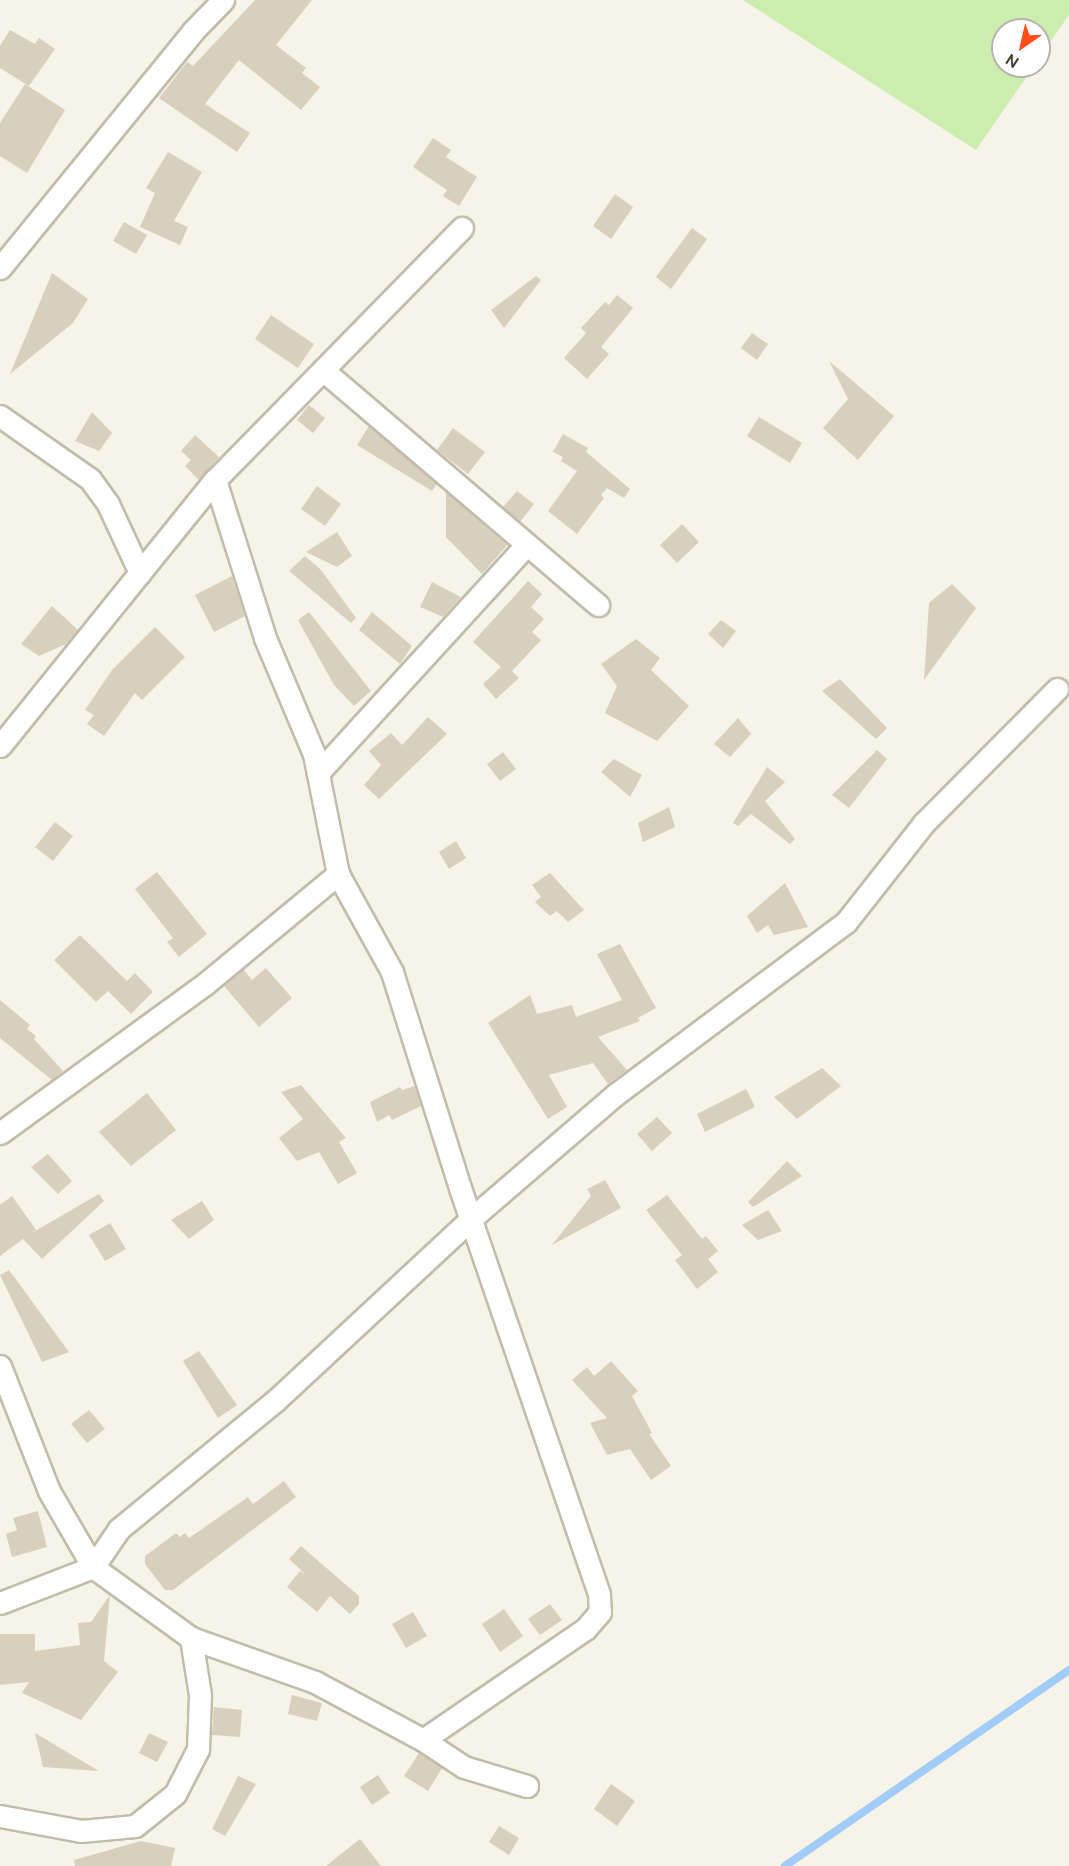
<!DOCTYPE html>
<html>
<head>
<meta charset="utf-8">
<style>
	body { margin:0 }
	#map { position:relative; width:1069px; height:1866px; overflow:hidden; background:#f6f3e8; font-family:Ubuntu,sans-serif }
	div>[style] { position:absolute }
	[style*='--x'] { left:calc(var(--x)*1px); top:calc(var(--y)*1px); width:calc(var(--w)*1px); rotate:calc(var(--a)*1deg) }
	.green>* { inset:0; background:#cbedae }
	.stream>* { height:8px; margin:-4px; padding:0 4px; transform-origin:4px; border-radius:4px; background:#a0ccf7 }
	.building>* { inset:0; background:#d8d0bd }
	.roads { filter:drop-shadow(2px 0 #c2bcaa) drop-shadow(-2px 0 #c2bcaa) drop-shadow(0 2px #c2bcaa) drop-shadow(0 -2px #c2bcaa) }
	.minor>* { height:21px; margin:-10.5px; padding:0 10.5px; transform-origin:10.5px; border-radius:10.5px; background:#fff }
	span { translate:-50% -50%; white-space:nowrap; text-align:center; line-height:1.15; -webkit-text-stroke:4.5px #fff; paint-order:stroke }
	.north { position:absolute; left:991px; top:18px; width:60px; height:60px; box-sizing:border-box; background:#fff; border:2px solid #b7b4af; border-radius:50%; rotate:214deg; font-size:16px; font-weight:700; line-height:24px; text-align:center; color:#4a4436 }
	.north::after { content:''; display:block; margin:auto; width:21px; height:27px; background:#ff4e16; clip-path:polygon(50% 0,100% 100%,50% 72%,0 100%) }
</style>
</head>
<body>
<div id="map">
	<div class="green">
		<i style="clip-path:polygon(743px 0,1069px 0,1069px 15px,1039px 58px,1039px 30px,1003px 30px,1003px 66px,1034px 66px,976px 150px)"></i>
	</div>
	<div class="stream">
		<i style="--x:785;--y:1866;--w:345;--a:-34.6"></i>
	</div>
	<div class="building">
		<i style="clip-path:polygon(255px 0,312px 0,276px 45px,306px 68px,302px 73px,320px 87px,301px 110px,239px 60px,205px 104px,250px 133px,237px 152px,159px 98px,187px 62px,193px 66px)"></i>
		<i style="clip-path:polygon(10px 30px,35px 44px,39px 38px,55px 49px,29px 86px,0 68px,0 46px)"></i>
		<i style="clip-path:polygon(25px 84px,65px 110px,27px 173px,0 156px,0 123px)"></i>
		<i style="clip-path:polygon(433px 138px,451px 150px,446px 157px,477px 177px,459px 206px,443px 196px,447px 190px,413px 167px)"></i>
		<i style="clip-path:polygon(168px 152px,202px 172px,174px 221px,188px 227px,180px 245px,140px 227px,155px 193px,146px 188px)"></i>
		<i style="clip-path:polygon(615px 194px,633px 207px,611px 239px,593px 226px)"></i>
		<i style="clip-path:polygon(124px 222px,147px 235px,136px 254px,113px 241px)"></i>
		<i style="clip-path:polygon(692px 228px,707px 239px,671px 289px,656px 277px)"></i>
		<i style="clip-path:polygon(52px 273px,88px 299px,73px 323px,10px 374px)"></i>
		<i style="clip-path:polygon(536px 276px,541px 280px,504px 328px,491px 310px)"></i>
		<i style="clip-path:polygon(617px 295px,633px 308px,601px 347px,609px 354px,587px 379px,564px 358px,586px 333px,581px 328px,605px 302px,609px 305px)"></i>
		<i style="clip-path:polygon(271px 315px,314px 344px,298px 368px,255px 339px)"></i>
		<i style="clip-path:polygon(752px 333px,768px 344px,757px 360px,741px 348px)"></i>
		<i style="clip-path:polygon(829px 361px,894px 416px,858px 460px,823px 428px,848px 399px)"></i>
		<i style="clip-path:polygon(309px 405px,325px 418px,313px 433px,297px 420px)"></i>
		<i style="clip-path:polygon(92px 412px,112px 433px,99px 451px,75px 441px)"></i>
		<i style="clip-path:polygon(759px 417px,802px 443px,790px 463px,747px 436px)"></i>
		<i style="clip-path:polygon(369px 426px,437px 484px,432px 491px,357px 445px)"></i>
		<i style="clip-path:polygon(453px 428px,485px 452px,468px 474px,437px 450px)"></i>
		<i style="clip-path:polygon(563px 434px,588px 448px,586px 452px,630px 489px,624px 498px,607px 488px,601px 495px,604px 498px,577px 534px,548px 511px,577px 471px,561px 461px,563px 457px,553px 452px)"></i>
		<i style="clip-path:polygon(195px 435px,219px 457px,199px 480px,185px 466px,191px 460px,181px 451px)"></i>
		<i style="clip-path:polygon(317px 486px,341px 504px,325px 526px,301px 509px)"></i>
		<i style="clip-path:polygon(517px 491px,534px 504px,520px 522px,503px 507px)"></i>
		<i style="clip-path:polygon(446px 492px,507px 545px,482px 574px,446px 537px)"></i>
		<i style="clip-path:polygon(682px 524px,699px 542px,677px 563px,660px 545px)"></i>
		<i style="clip-path:polygon(337px 532px,352px 556px,337px 567px,306px 552px)"></i>
		<i style="clip-path:polygon(305px 556px,321px 570px,356px 618px,351px 623px,289px 571px)"></i>
		<i style="clip-path:polygon(232px 576px,245px 616px,214px 632px,195px 595px)"></i>
		<i style="clip-path:polygon(528px 581px,542px 594px,531px 607px,544px 619px,532px 632px,541px 640px,512px 671px,519px 678px,496px 699px,483px 684px,501px 667px,473px 642px)"></i>
		<i style="clip-path:polygon(432px 582px,461px 597px,443px 617px,420px 607px)"></i>
		<i style="clip-path:polygon(952px 584px,976px 608px,924px 680px,929px 603px)"></i>
		<i style="clip-path:polygon(52px 606px,78px 630px,66px 644px,39px 656px,21px 644px)"></i>
		<i style="clip-path:polygon(309px 612px,371px 691px,354px 706px,334px 685px,298px 620px)"></i>
		<i style="clip-path:polygon(372px 612px,412px 646px,400px 664px,359px 630px)"></i>
		<i style="clip-path:polygon(721px 620px,736px 631px,723px 648px,708px 634px)"></i>
		<i style="clip-path:polygon(155px 627px,185px 657px,142px 700px,135px 693px,104px 736px,87px 724px,94px 715px,85px 710px,112px 670px)"></i>
		<i style="clip-path:polygon(636px 639px,660px 658px,651px 670px,689px 706px,657px 741px,605px 713px,617px 686px,601px 664px)"></i>
		<i style="clip-path:polygon(840px 679px,887px 728px,876px 739px,822px 691px)"></i>
		<i style="clip-path:polygon(428px 717px,447px 734px,379px 799px,364px 785px,381px 765px,369px 751px,391px 733px,402px 745px)"></i>
		<i style="clip-path:polygon(738px 718px,751px 734px,730px 757px,714px 744px)"></i>
		<i style="clip-path:polygon(877px 750px,887px 759px,849px 808px,832px 795px)"></i>
		<i style="clip-path:polygon(503px 752px,516px 769px,500px 781px,487px 764px)"></i>
		<i style="clip-path:polygon(614px 759px,642px 775px,630px 797px,601px 772px)"></i>
		<i style="clip-path:polygon(767px 767px,785px 782px,765px 801px,795px 839px,790px 844px,751px 814px,738px 826px,733px 823px)"></i>
		<i style="clip-path:polygon(669px 807px,675px 827px,643px 842px,638px 823px)"></i>
		<i style="clip-path:polygon(55px 822px,73px 836px,53px 861px,35px 847px)"></i>
		<i style="clip-path:polygon(456px 841px,466px 858px,449px 869px,439px 852px)"></i>
		<i style="clip-path:polygon(157px 872px,207px 934px,179px 957px,167px 942px,173px 938px,135px 889px)"></i>
		<i style="clip-path:polygon(550px 873px,584px 910px,568px 922px,557px 911px,550px 916px,535px 902px,541px 897px,532px 885px)"></i>
		<i style="clip-path:polygon(785px 883px,808px 927px,774px 935px,768px 925px,757px 933px,747px 916px)"></i>
		<i style="clip-path:polygon(80px 935px,127px 981px,135px 973px,153px 992px,131px 1014px,108px 991px,96px 1002px,54px 960px)"></i>
		<i style="clip-path:polygon(620px 944px,656px 1008px,638px 1018px,640px 1021px,598px 1037px,627px 1070px,608px 1084px,593px 1063px,549px 1075px,567px 1107px,548px 1119px,488px 1023px,530px 995px,537px 1014px,572px 1005px,576px 1017px,622px 1000px,597px 954px)"></i>
		<i style="clip-path:polygon(266px 968px,292px 998px,259px 1027px,224px 986px,243px 969px,252px 980px)"></i>
		<i style="clip-path:polygon(0 1000px,30px 1025px,27px 1029px,36px 1036px,34px 1039px,63px 1071px,52px 1080px,0 1038px)"></i>
		<i style="clip-path:polygon(822px 1068px,841px 1086px,797px 1119px,774px 1097px)"></i>
		<i style="clip-path:polygon(301px 1085px,346px 1138px,339px 1142px,357px 1173px,338px 1184px,319px 1152px,297px 1161px,279px 1138px,303px 1119px,281px 1092px)"></i>
		<i style="clip-path:polygon(415px 1086px,421px 1106px,392px 1120px,389px 1115px,377px 1122px,370px 1102px,400px 1087px,402px 1090px)"></i>
		<i style="clip-path:polygon(746px 1089px,755px 1107px,705px 1132px,697px 1114px)"></i>
		<i style="clip-path:polygon(147px 1093px,176px 1130px,131px 1166px,99px 1132px)"></i>
		<i style="clip-path:polygon(657px 1117px,672px 1133px,652px 1151px,637px 1134px)"></i>
		<i style="clip-path:polygon(48px 1154px,72px 1181px,58px 1194px,31px 1167px)"></i>
		<i style="clip-path:polygon(787px 1161px,802px 1176px,753px 1207px,748px 1202px)"></i>
		<i style="clip-path:polygon(605px 1180px,621px 1208px,552px 1245px,591px 1196px,587px 1189px)"></i>
		<i style="clip-path:polygon(99px 1194px,104px 1201px,42px 1259px,23px 1239px,0 1256px,0 1205px,12px 1196px,36px 1230px,30px 1234px)"></i>
		<i style="clip-path:polygon(667px 1195px,702px 1239px,706px 1236px,718px 1251px,708px 1259px,718px 1272px,697px 1289px,675px 1260px,682px 1255px,646px 1210px)"></i>
		<i style="clip-path:polygon(202px 1201px,214px 1220px,189px 1239px,171px 1220px)"></i>
		<i style="clip-path:polygon(768px 1210px,782px 1231px,758px 1240px,742px 1225px)"></i>
		<i style="clip-path:polygon(110px 1223px,126px 1249px,105px 1261px,89px 1235px)"></i>
		<i style="clip-path:polygon(9px 1270px,69px 1352px,42px 1362px,0 1275px)"></i>
		<i style="clip-path:polygon(199px 1351px,237px 1405px,218px 1418px,183px 1361px)"></i>
		<i style="clip-path:polygon(611px 1361px,638px 1391px,632px 1396px,652px 1433px,649px 1434px,671px 1466px,651px 1480px,630px 1449px,607px 1455px,590px 1423px,607px 1418px,572px 1380px,587px 1367px,594px 1376px)"></i>
		<i style="clip-path:polygon(89px 1410px,105px 1429px,87px 1443px,71px 1424px)"></i>
		<i style="clip-path:polygon(284px 1481px,296px 1497px,173px 1590px,165px 1590px,145px 1564px,145px 1556px,176px 1533px,180px 1537px,185px 1533px,189px 1538px,248px 1497px,253px 1504px)"></i>
		<i style="clip-path:polygon(38px 1511px,47px 1547px,12px 1557px,6px 1534px,17px 1530px,13px 1518px)"></i>
		<i style="clip-path:polygon(301px 1546px,359px 1596px,359px 1604px,350px 1614px,330px 1596px,317px 1612px,287px 1587px,300px 1571px,305px 1574px,289px 1559px)"></i>
		<i style="clip-path:polygon(110px 1595px,104px 1661px,118px 1672px,81px 1720px,22px 1693px,29px 1682px,0 1685px,0 1634px,35px 1634px,35px 1651px,80px 1645px,78px 1623px,91px 1622px)"></i>
		<i style="clip-path:polygon(550px 1604px,562px 1620px,540px 1635px,528px 1619px)"></i>
		<i style="clip-path:polygon(504px 1609px,523px 1636px,500px 1652px,482px 1624px)"></i>
		<i style="clip-path:polygon(413px 1612px,427px 1636px,406px 1648px,392px 1624px)"></i>
		<i style="clip-path:polygon(292px 1695px,322px 1703px,317px 1721px,288px 1714px)"></i>
		<i style="clip-path:polygon(214px 1707px,242px 1710px,240px 1737px,212px 1735px)"></i>
		<i style="clip-path:polygon(35px 1733px,99px 1771px,43px 1767px)"></i>
		<i style="clip-path:polygon(149px 1733px,168px 1742px,157px 1762px,139px 1753px)"></i>
		<i style="clip-path:polygon(419px 1753px,442px 1768px,428px 1791px,404px 1776px)"></i>
		<i style="clip-path:polygon(378px 1775px,390px 1793px,372px 1805px,360px 1787px)"></i>
		<i style="clip-path:polygon(238px 1776px,256px 1784px,225px 1836px,212px 1829px)"></i>
		<i style="clip-path:polygon(611px 1784px,635px 1801px,617px 1826px,594px 1809px)"></i>
		<i style="clip-path:polygon(499px 1826px,519px 1838px,509px 1855px,489px 1842px)"></i>
		<i style="clip-path:polygon(360px 1839px,381px 1866px,326px 1866px)"></i>
		<i style="clip-path:polygon(141px 1841px,175px 1848px,171px 1866px,75px 1866px,74px 1860px)"></i>
	</div>
	<div class="roads">
		<div class="minor">
			<i style="--x:0;--y:268;--w:306;--a:-50.8"></i>
			<i style="--x:193;--y:31;--w:43;--a:-45.9"></i>
			<i style="--x:323;--y:370;--w:362;--a:40.5"></i>
			<i style="--x:0;--y:416;--w:110;--a:35"></i>
			<i style="--x:90;--y:479;--w:31;--a:54"></i>
			<i style="--x:108;--y:504;--w:76;--a:65.1"></i>
			<i style="--x:215;--y:480;--w:166;--a:72.4"></i>
			<i style="--x:265;--y:638;--w:126;--a:67.1"></i>
			<i style="--x:314;--y:754;--w:122;--a:78.7"></i>
			<i style="--x:338;--y:874;--w:112;--a:61.1"></i>
			<i style="--x:392;--y:972;--w:226;--a:72.5"></i>
			<i style="--x:460;--y:1188;--w:429;--a:71.1"></i>
			<i style="--x:599;--y:1594;--w:18;--a:87"></i>
			<i style="--x:600;--y:1612;--w:23;--a:131"></i>
			<i style="--x:585;--y:1629;--w:196;--a:145.6"></i>
			<i style="--x:0;--y:746;--w:342;--a:-51.1"></i>
			<i style="--x:215;--y:480;--w:353;--a:-45.6"></i>
			<i style="--x:318;--y:773;--w:309;--a:-47.6"></i>
			<i style="--x:0;--y:1133;--w:253;--a:-36"></i>
			<i style="--x:205;--y:984;--w:173;--a:-39.6"></i>
			<i style="--x:0;--y:1366;--w:134;--a:68.6"></i>
			<i style="--x:49;--y:1491;--w:88;--a:59.9"></i>
			<i style="--x:93;--y:1567;--w:121;--a:35.9"></i>
			<i style="--x:191;--y:1638;--w:132;--a:19.5"></i>
			<i style="--x:315;--y:1682;--w:123;--a:28.2"></i>
			<i style="--x:423;--y:1740;--w:49;--a:33.4"></i>
			<i style="--x:464;--y:1767;--w:66;--a:16.8"></i>
			<i style="--x:0;--y:1603;--w:100;--a:-21.2"></i>
			<i style="--x:93;--y:1567;--w:46;--a:-55.6"></i>
			<i style="--x:119;--y:1529;--w:202;--a:-39.4"></i>
			<i style="--x:275;--y:1401;--w:270;--a:-42.9"></i>
			<i style="--x:473;--y:1217;--w:189;--a:-40.7"></i>
			<i style="--x:616;--y:1094;--w:287;--a:-36.8"></i>
			<i style="--x:846;--y:922;--w:126;--a:-51.8"></i>
			<i style="--x:924;--y:823;--w:189;--a:-45.2"></i>
			<i style="--x:0;--y:1816;--w:82;--a:10.5"></i>
			<i style="--x:81;--y:1831;--w:54;--a:-5.3"></i>
			<i style="--x:135;--y:1826;--w:51;--a:-38.7"></i>
			<i style="--x:175;--y:1794;--w:51;--a:-62.9"></i>
			<i style="--x:198;--y:1749;--w:54;--a:-87.9"></i>
			<i style="--x:200;--y:1695;--w:58;--a:-99"></i>
		</div>
	</div>
	<div class="north">N</div>
</div>
</body>
</html>
